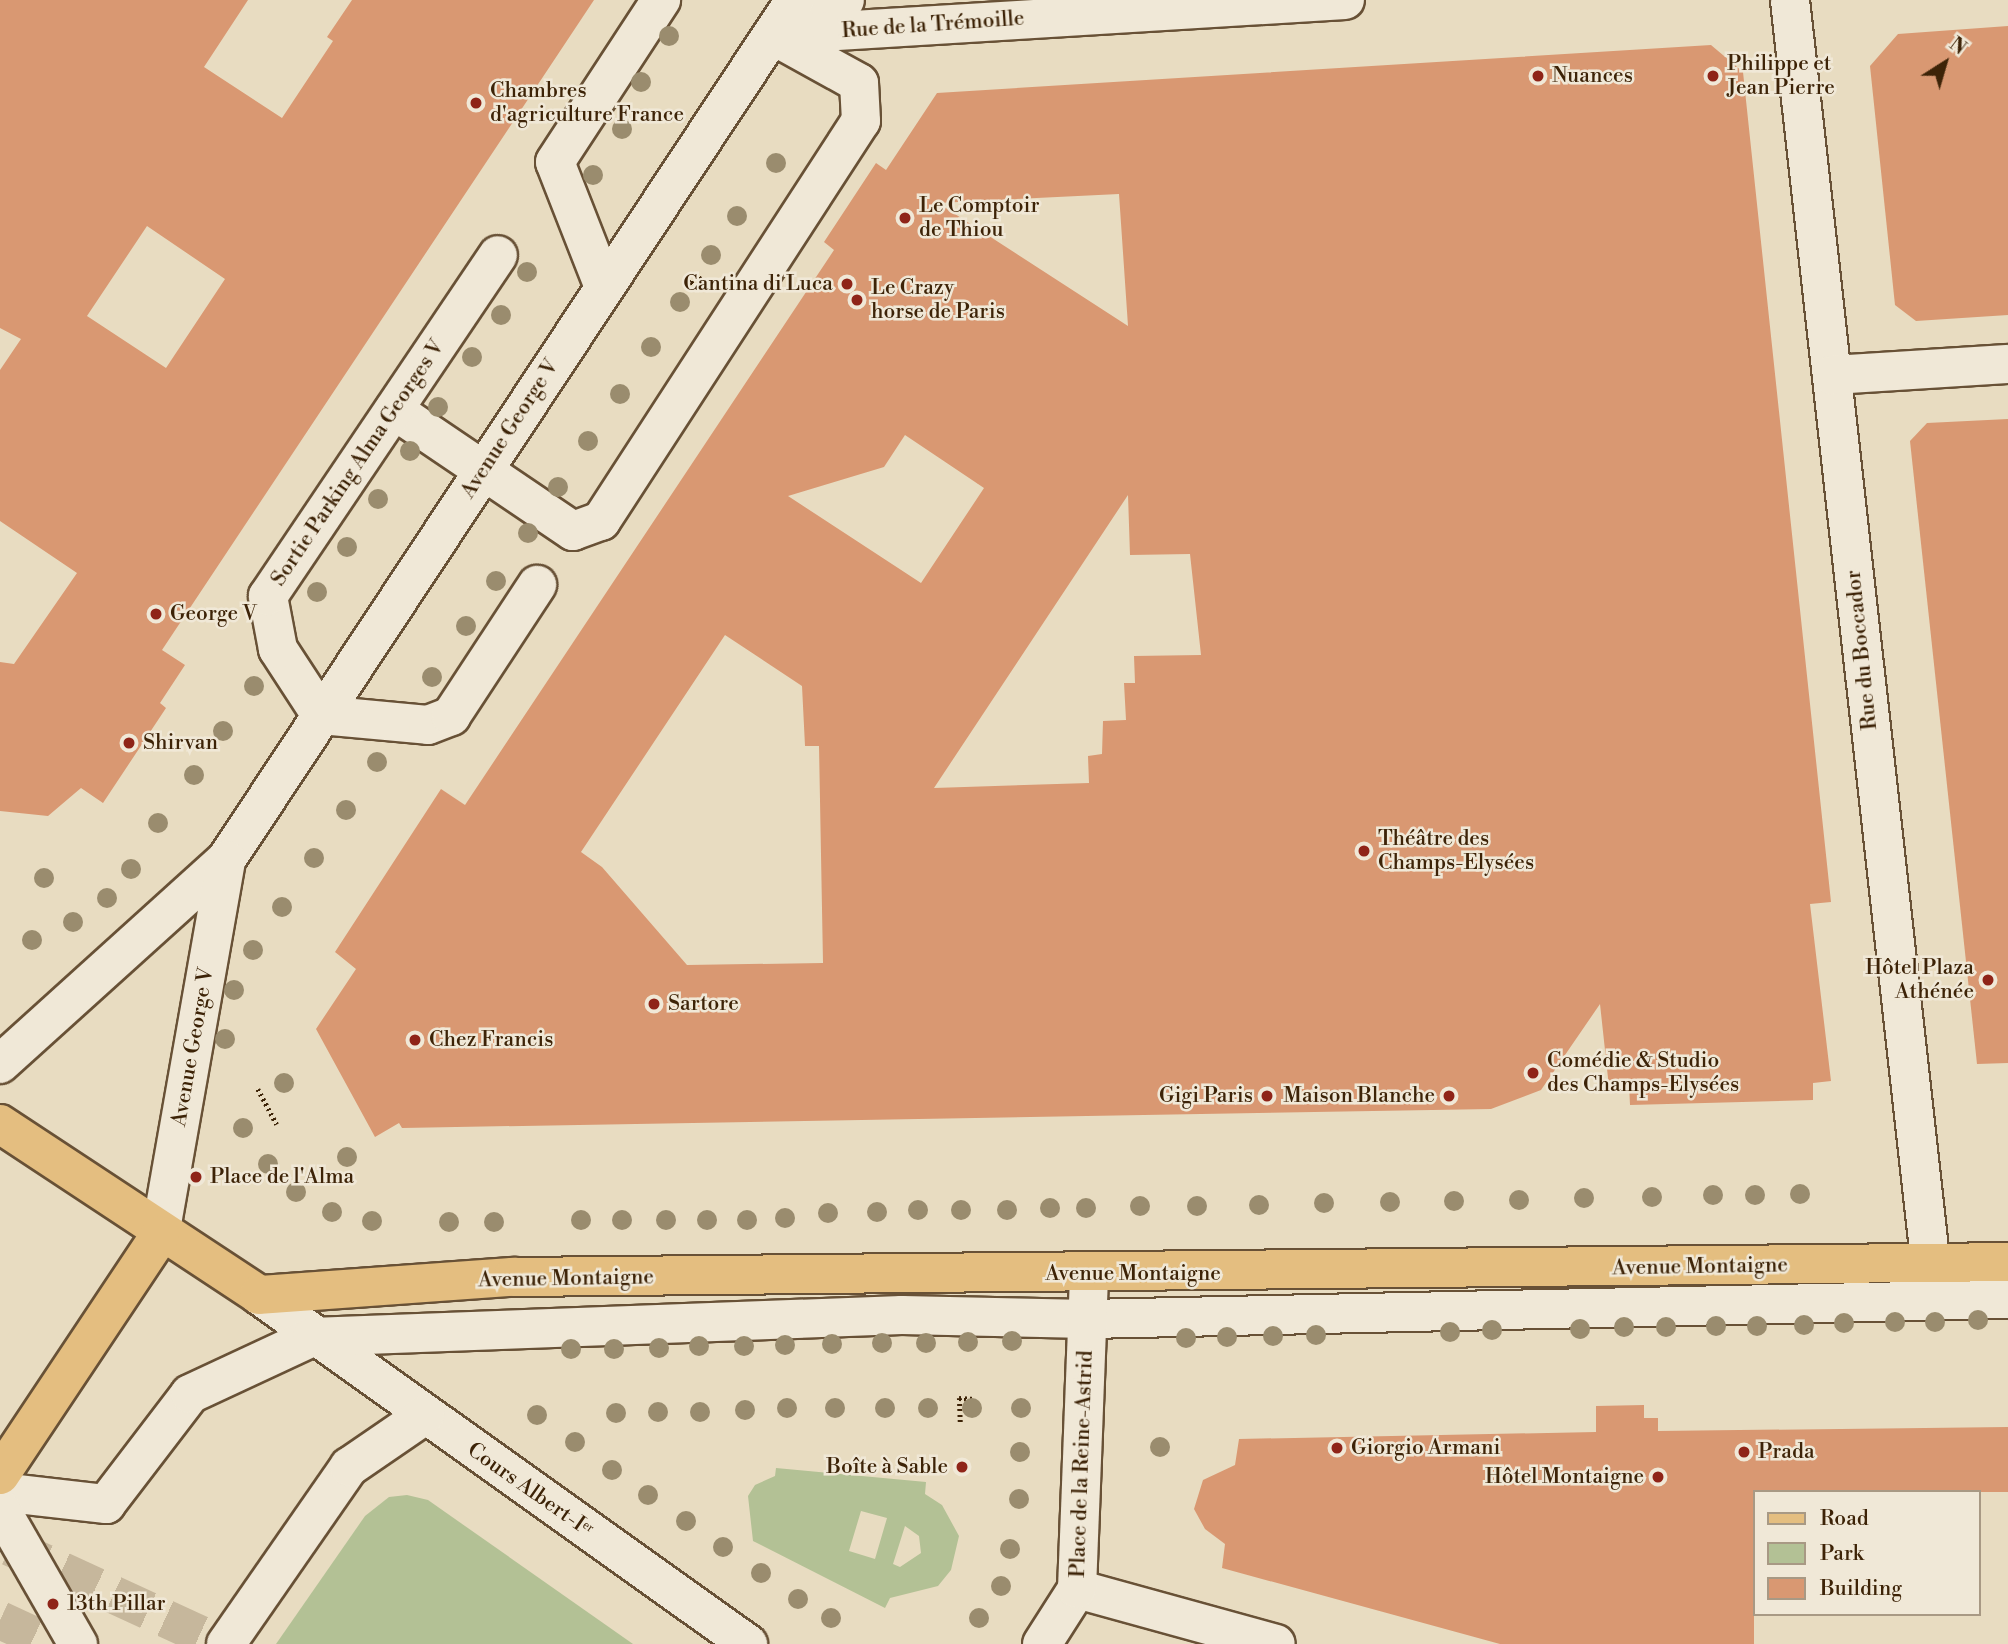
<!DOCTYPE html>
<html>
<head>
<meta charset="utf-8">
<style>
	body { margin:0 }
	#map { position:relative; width:2008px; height:1644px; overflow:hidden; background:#e8dcc1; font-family:"Libre Bodoni",serif }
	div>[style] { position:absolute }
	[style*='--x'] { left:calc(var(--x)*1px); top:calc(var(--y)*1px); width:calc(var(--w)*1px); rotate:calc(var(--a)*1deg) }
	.green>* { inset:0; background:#b3c195 }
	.building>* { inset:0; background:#d99872 }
	.major-tunnel>* { height:38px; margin-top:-19px; transform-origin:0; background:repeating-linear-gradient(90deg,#c6b79c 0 38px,transparent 0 57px) }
	.path>* { height:4.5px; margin-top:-2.25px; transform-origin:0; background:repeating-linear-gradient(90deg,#3d2307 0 2px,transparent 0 5.5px) }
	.roads { filter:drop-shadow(2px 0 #685136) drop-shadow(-2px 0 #685136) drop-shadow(0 2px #685136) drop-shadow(0 -2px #685136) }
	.minor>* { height:38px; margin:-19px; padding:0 19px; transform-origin:19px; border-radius:19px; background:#f0e8d7 }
	.major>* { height:38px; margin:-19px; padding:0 19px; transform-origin:19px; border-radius:19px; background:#e4be80 }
	.trees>* { width:20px; height:20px; margin:-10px; border-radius:50%; background:#9a8c6e }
	.dots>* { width:19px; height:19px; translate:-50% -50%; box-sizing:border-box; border:4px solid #f0e8d7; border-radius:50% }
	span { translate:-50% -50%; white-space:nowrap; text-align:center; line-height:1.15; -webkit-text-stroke:5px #f0e8d7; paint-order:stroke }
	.street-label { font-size:21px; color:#3d2307 }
	.poi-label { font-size:21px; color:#3d2307 }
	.left { translate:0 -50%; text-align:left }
	.right { translate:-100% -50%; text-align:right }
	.legend { position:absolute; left:1753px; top:1490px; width:228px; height:126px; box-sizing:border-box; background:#f0e8d7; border:2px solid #a89984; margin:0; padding:9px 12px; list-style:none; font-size:21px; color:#3d2307 }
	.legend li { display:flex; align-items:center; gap:14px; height:35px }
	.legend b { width:35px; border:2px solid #a89984 }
	.north { position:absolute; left:1910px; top:28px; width:70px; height:70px; -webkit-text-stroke:5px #f0e8d7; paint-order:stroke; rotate:37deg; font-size:19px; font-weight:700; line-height:28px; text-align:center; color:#3d2307 }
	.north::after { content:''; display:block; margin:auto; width:24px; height:32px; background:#3d2307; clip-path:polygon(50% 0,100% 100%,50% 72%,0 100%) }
</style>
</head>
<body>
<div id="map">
	<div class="green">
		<i style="clip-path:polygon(evenodd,776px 1468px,926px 1482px,925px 1494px,942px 1505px,959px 1536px,951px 1570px,938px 1586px,890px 1598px,885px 1608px,753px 1541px,748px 1496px,755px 1485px,775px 1476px,776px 1468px,861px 1511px,887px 1518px,875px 1559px,849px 1551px,861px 1511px,776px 1468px,905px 1526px,919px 1536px,921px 1553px,900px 1567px,893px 1564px,905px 1526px)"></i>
		<i style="clip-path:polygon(407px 1495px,428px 1500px,633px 1644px,276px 1644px,365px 1516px,389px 1497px)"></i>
	</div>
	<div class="building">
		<i style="clip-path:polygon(evenodd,0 0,248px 0,204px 67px,282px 118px,333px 41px,327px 37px,352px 0,594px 0,162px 650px,185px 665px,160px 703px,166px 708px,103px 803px,81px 788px,48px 816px,0 811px,0 662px,14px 664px,77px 573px,0 521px,0 370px,21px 339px,0 328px,0 0,147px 226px,225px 279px,166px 368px,87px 316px,147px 226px)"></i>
		<i style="clip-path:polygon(2008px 26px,2008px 315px,1916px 321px,1895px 305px,1870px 66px,1898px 34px)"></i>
		<i style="clip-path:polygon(evenodd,1711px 45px,1743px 72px,1831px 902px,1810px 904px,1831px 1081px,1813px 1083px,1813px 1100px,1630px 1105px,1629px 1084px,1609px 1087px,1600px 1004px,1541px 1090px,1491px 1109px,402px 1128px,399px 1123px,375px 1137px,316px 1029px,356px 969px,335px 952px,441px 789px,465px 805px,834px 250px,824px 242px,876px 163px,886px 170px,937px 93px,1711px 45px,1119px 194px,1128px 326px,938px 203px,1119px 194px,1711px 45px,905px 435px,984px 488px,921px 583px,788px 496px,884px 467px,905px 435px,1711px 45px,1128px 495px,1130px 555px,1190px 554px,1201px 655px,1134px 656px,1135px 683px,1124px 683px,1126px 720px,1103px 721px,1102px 754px,1088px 756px,1089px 783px,934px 788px,1128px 495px,1711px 45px,725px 635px,802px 686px,805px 746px,819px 746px,823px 963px,687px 965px,602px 867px,581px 852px,725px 635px)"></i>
		<i style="clip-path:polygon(2008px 419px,2008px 1063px,1977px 1064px,1910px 441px,1927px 423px)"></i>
		<i style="clip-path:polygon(1644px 1405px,1644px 1418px,1658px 1418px,1658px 1431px,2008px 1427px,2008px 1492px,1754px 1492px,1754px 1644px,1500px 1644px,1222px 1568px,1225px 1544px,1205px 1529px,1194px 1509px,1203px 1480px,1235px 1465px,1239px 1439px,1596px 1432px,1596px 1406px)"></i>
	</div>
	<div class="major-tunnel">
		<i style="--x:10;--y:1547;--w:232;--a:24.7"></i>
		<i style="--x:0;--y:1620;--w:57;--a:24.8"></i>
	</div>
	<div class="path">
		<i style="--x:697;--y:287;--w:9;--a:-144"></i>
		<i style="--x:690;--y:282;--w:9;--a:-58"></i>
		<i style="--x:695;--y:274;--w:8;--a:40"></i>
		<i style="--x:258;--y:1089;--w:40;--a:62"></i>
		<i style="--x:960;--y:1422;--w:24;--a:-92"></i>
		<i style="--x:959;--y:1398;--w:16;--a:4"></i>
	</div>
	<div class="roads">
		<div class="minor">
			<i style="--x:1790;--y:0;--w:1303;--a:83.65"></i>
			<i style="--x:789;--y:27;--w:62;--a:-25.7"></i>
			<i style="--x:772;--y:35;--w:574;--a:-3.5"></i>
			<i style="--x:604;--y:287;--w:134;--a:-111.4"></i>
			<i style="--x:555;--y:162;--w:194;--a:-56.8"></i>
			<i style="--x:1832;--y:375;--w:176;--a:-3.6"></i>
			<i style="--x:394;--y:410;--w:216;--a:34.1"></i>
			<i style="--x:573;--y:531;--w:30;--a:-20"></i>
			<i style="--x:601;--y:521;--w:477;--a:-57"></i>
			<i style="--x:861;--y:121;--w:38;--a:-93"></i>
			<i style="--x:859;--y:83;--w:99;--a:-151.1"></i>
			<i style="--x:321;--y:715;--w:79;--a:-123.1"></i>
			<i style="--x:278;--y:649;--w:54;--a:-100.7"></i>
			<i style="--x:268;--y:596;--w:411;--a:-56"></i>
			<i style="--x:321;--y:715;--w:107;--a:5.3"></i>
			<i style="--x:428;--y:725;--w:25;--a:-21"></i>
			<i style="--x:451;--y:716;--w:157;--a:-56.7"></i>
			<i style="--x:0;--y:1064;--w:304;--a:-42.1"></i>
			<i style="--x:226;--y:860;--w:1031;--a:-56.51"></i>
			<i style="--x:160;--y:1235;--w:381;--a:-80"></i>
			<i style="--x:259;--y:1295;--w:601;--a:35.52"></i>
			<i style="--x:0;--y:1492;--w:107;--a:6.5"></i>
			<i style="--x:106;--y:1504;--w:138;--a:-52.6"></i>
			<i style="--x:190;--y:1394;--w:135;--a:-25"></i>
			<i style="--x:312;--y:1337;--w:590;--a:-2.14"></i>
			<i style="--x:902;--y:1315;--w:186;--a:1.2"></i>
			<i style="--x:1088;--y:1319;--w:920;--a:-1.25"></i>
			<i style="--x:0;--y:1508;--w:157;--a:60.2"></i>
			<i style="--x:1077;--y:1589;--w:206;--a:15.4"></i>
			<i style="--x:226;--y:1644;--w:216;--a:-55.2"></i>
			<i style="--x:349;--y:1467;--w:92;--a:-34.4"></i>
			<i style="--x:1042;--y:1644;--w:65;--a:-57.5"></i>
			<i style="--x:1077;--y:1589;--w:315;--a:-87.8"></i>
		</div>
		<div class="major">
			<i style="--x:0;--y:1124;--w:310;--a:33.4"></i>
			<i style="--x:259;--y:1295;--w:255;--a:-4.1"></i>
			<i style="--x:513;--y:1277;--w:1495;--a:-0.57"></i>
			<i style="--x:0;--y:1475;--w:288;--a:-56.3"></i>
		</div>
	</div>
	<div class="trees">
		<i style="left:669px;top:36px"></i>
		<i style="left:641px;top:82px"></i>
		<i style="left:622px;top:129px"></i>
		<i style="left:776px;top:163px"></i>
		<i style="left:593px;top:175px"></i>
		<i style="left:737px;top:216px"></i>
		<i style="left:711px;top:255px"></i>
		<i style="left:527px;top:272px"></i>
		<i style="left:680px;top:302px"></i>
		<i style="left:501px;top:315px"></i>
		<i style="left:651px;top:347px"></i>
		<i style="left:472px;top:357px"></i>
		<i style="left:620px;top:394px"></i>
		<i style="left:438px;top:407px"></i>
		<i style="left:588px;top:441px"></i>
		<i style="left:410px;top:451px"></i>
		<i style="left:558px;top:487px"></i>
		<i style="left:378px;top:499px"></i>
		<i style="left:528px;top:533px"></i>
		<i style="left:347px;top:547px"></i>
		<i style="left:496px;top:581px"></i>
		<i style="left:317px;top:592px"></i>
		<i style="left:466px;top:626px"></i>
		<i style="left:432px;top:677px"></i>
		<i style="left:254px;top:686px"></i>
		<i style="left:223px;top:731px"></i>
		<i style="left:377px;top:762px"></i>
		<i style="left:194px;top:775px"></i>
		<i style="left:346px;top:810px"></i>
		<i style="left:158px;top:823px"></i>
		<i style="left:314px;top:858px"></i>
		<i style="left:131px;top:869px"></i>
		<i style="left:44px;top:878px"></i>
		<i style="left:107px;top:898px"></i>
		<i style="left:282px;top:907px"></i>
		<i style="left:73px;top:922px"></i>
		<i style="left:32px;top:940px"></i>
		<i style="left:253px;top:950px"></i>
		<i style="left:234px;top:990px"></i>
		<i style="left:225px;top:1039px"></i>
		<i style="left:284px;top:1083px"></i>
		<i style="left:243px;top:1128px"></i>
		<i style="left:347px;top:1157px"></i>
		<i style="left:268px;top:1164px"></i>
		<i style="left:296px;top:1192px"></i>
		<i style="left:1800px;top:1194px"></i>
		<i style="left:1713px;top:1195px"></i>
		<i style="left:1755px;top:1195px"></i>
		<i style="left:1652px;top:1197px"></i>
		<i style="left:1584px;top:1198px"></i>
		<i style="left:1519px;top:1200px"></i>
		<i style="left:1454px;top:1201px"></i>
		<i style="left:1390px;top:1202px"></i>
		<i style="left:1324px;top:1203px"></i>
		<i style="left:1259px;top:1205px"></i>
		<i style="left:1140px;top:1206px"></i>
		<i style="left:1197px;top:1206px"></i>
		<i style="left:1050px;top:1208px"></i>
		<i style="left:1086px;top:1208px"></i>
		<i style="left:918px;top:1210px"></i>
		<i style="left:961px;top:1210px"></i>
		<i style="left:1007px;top:1210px"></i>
		<i style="left:332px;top:1212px"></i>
		<i style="left:877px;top:1212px"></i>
		<i style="left:828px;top:1213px"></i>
		<i style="left:785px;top:1218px"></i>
		<i style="left:581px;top:1220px"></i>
		<i style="left:622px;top:1220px"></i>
		<i style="left:666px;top:1220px"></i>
		<i style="left:707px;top:1220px"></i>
		<i style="left:747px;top:1220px"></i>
		<i style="left:372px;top:1221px"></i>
		<i style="left:449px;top:1222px"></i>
		<i style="left:494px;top:1222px"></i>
		<i style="left:1978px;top:1320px"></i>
		<i style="left:1895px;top:1322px"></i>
		<i style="left:1935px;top:1322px"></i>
		<i style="left:1844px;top:1323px"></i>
		<i style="left:1804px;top:1325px"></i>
		<i style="left:1716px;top:1326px"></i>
		<i style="left:1757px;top:1326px"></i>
		<i style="left:1624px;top:1327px"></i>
		<i style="left:1666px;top:1327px"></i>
		<i style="left:1580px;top:1329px"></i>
		<i style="left:1492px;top:1330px"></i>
		<i style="left:1450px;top:1332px"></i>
		<i style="left:1316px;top:1335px"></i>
		<i style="left:1273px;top:1336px"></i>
		<i style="left:1227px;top:1337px"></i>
		<i style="left:1186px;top:1338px"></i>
		<i style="left:1012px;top:1341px"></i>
		<i style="left:968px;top:1342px"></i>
		<i style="left:882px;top:1343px"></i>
		<i style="left:926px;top:1343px"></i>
		<i style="left:832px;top:1344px"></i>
		<i style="left:785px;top:1345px"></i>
		<i style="left:699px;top:1346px"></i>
		<i style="left:744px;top:1346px"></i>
		<i style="left:659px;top:1348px"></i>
		<i style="left:571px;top:1349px"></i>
		<i style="left:614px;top:1349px"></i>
		<i style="left:787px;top:1408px"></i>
		<i style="left:835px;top:1408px"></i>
		<i style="left:885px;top:1408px"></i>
		<i style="left:928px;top:1408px"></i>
		<i style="left:972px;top:1408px"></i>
		<i style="left:1021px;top:1408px"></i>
		<i style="left:745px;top:1410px"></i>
		<i style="left:658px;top:1412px"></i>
		<i style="left:700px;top:1412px"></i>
		<i style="left:616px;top:1413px"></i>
		<i style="left:537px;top:1415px"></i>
		<i style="left:575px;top:1442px"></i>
		<i style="left:1160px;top:1447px"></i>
		<i style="left:1020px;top:1452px"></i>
		<i style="left:612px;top:1470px"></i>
		<i style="left:648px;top:1495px"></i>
		<i style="left:1019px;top:1499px"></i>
		<i style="left:686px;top:1521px"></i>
		<i style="left:723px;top:1547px"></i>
		<i style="left:1010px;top:1549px"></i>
		<i style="left:761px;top:1573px"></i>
		<i style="left:1001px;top:1586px"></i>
		<i style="left:798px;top:1599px"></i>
		<i style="left:831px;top:1618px"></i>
		<i style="left:979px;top:1618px"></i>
	</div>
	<div class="dots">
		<i style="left:1538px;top:76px;background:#8f2418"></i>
		<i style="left:1713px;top:76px;background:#8f2418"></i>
		<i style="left:476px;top:103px;background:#8f2418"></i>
		<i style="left:905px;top:218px;background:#8f2418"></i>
		<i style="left:847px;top:284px;background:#8f2418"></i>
		<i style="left:857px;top:300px;background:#8f2418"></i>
		<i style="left:156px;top:614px;background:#8f2418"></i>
		<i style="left:129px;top:743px;background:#8f2418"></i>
		<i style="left:1364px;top:851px;background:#8f2418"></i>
		<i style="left:1988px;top:980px;background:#8f2418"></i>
		<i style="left:654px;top:1004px;background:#8f2418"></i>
		<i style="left:415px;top:1040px;background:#8f2418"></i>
		<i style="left:1533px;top:1073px;background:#8f2418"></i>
		<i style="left:1267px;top:1096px;background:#8f2418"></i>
		<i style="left:1449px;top:1096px;background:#8f2418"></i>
		<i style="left:196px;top:1177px;background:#8f2418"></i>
		<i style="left:1337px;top:1448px;background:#8f2418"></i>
		<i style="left:1744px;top:1452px;background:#8f2418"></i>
		<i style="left:962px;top:1467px;background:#8f2418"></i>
		<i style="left:1658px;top:1477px;background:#8f2418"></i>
		<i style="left:53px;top:1604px;background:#8f2418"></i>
	</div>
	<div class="street-label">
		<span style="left:933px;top:25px;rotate:-4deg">Rue de la Trémoille</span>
		<span style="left:510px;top:429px;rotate:-57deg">Avenue George V</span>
		<span style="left:358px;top:463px;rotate:-56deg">Sortie Parking Alma Georges V</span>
		<span style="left:1862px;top:650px;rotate:-96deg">Rue du Boccador</span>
		<span style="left:193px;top:1047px;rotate:-80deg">Avenue George V</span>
		<span style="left:1700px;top:1267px;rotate:-1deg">Avenue Montaigne</span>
		<span style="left:1133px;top:1274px">Avenue Montaigne</span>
		<span style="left:566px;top:1279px;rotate:-1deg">Avenue Montaigne</span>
		<span style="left:1082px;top:1464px;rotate:-88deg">Place de la Reine-Astrid</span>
		<span style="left:530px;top:1490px;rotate:35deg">Cours Albert-Iᵉʳ</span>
	</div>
	<div class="poi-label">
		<span class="left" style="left:1727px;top:76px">Philippe et<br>Jean Pierre</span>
		<span class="left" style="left:1552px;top:76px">Nuances</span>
		<span class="left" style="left:490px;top:103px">Chambres<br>d'agriculture France</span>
		<span class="left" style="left:919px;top:218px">Le Comptoir<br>de Thiou</span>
		<span class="right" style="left:833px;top:284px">Cantina di Luca</span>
		<span class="left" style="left:871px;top:300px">Le Crazy<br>horse de Paris</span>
		<span class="left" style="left:170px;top:614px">George V</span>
		<span class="left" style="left:143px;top:743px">Shirvan</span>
		<span class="left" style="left:1378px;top:851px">Théâtre des<br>Champs-Elysées</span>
		<span class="right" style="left:1974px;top:980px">Hôtel Plaza<br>Athénée</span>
		<span class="left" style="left:668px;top:1004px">Sartore</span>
		<span class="left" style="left:429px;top:1040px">Chez Francis</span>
		<span class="left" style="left:1547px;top:1073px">Comédie &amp; Studio<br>des Champs-Elysées</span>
		<span class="right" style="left:1253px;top:1096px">Gigi Paris</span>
		<span class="right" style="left:1435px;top:1096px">Maison Blanche</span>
		<span class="left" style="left:210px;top:1177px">Place de l'Alma</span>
		<span class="left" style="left:1351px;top:1448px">Giorgio Armani</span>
		<span class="left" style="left:1758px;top:1452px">Prada</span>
		<span class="right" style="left:948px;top:1467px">Boîte à Sable</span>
		<span class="right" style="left:1644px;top:1477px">Hôtel Montaigne</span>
		<span class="left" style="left:67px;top:1604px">13th Pillar</span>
	</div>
	<ul class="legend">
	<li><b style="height:9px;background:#e4be80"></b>Road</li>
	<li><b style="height:19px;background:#b3c195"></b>Park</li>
	<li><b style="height:19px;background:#d99872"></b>Building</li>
	</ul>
	<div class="north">N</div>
</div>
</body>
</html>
